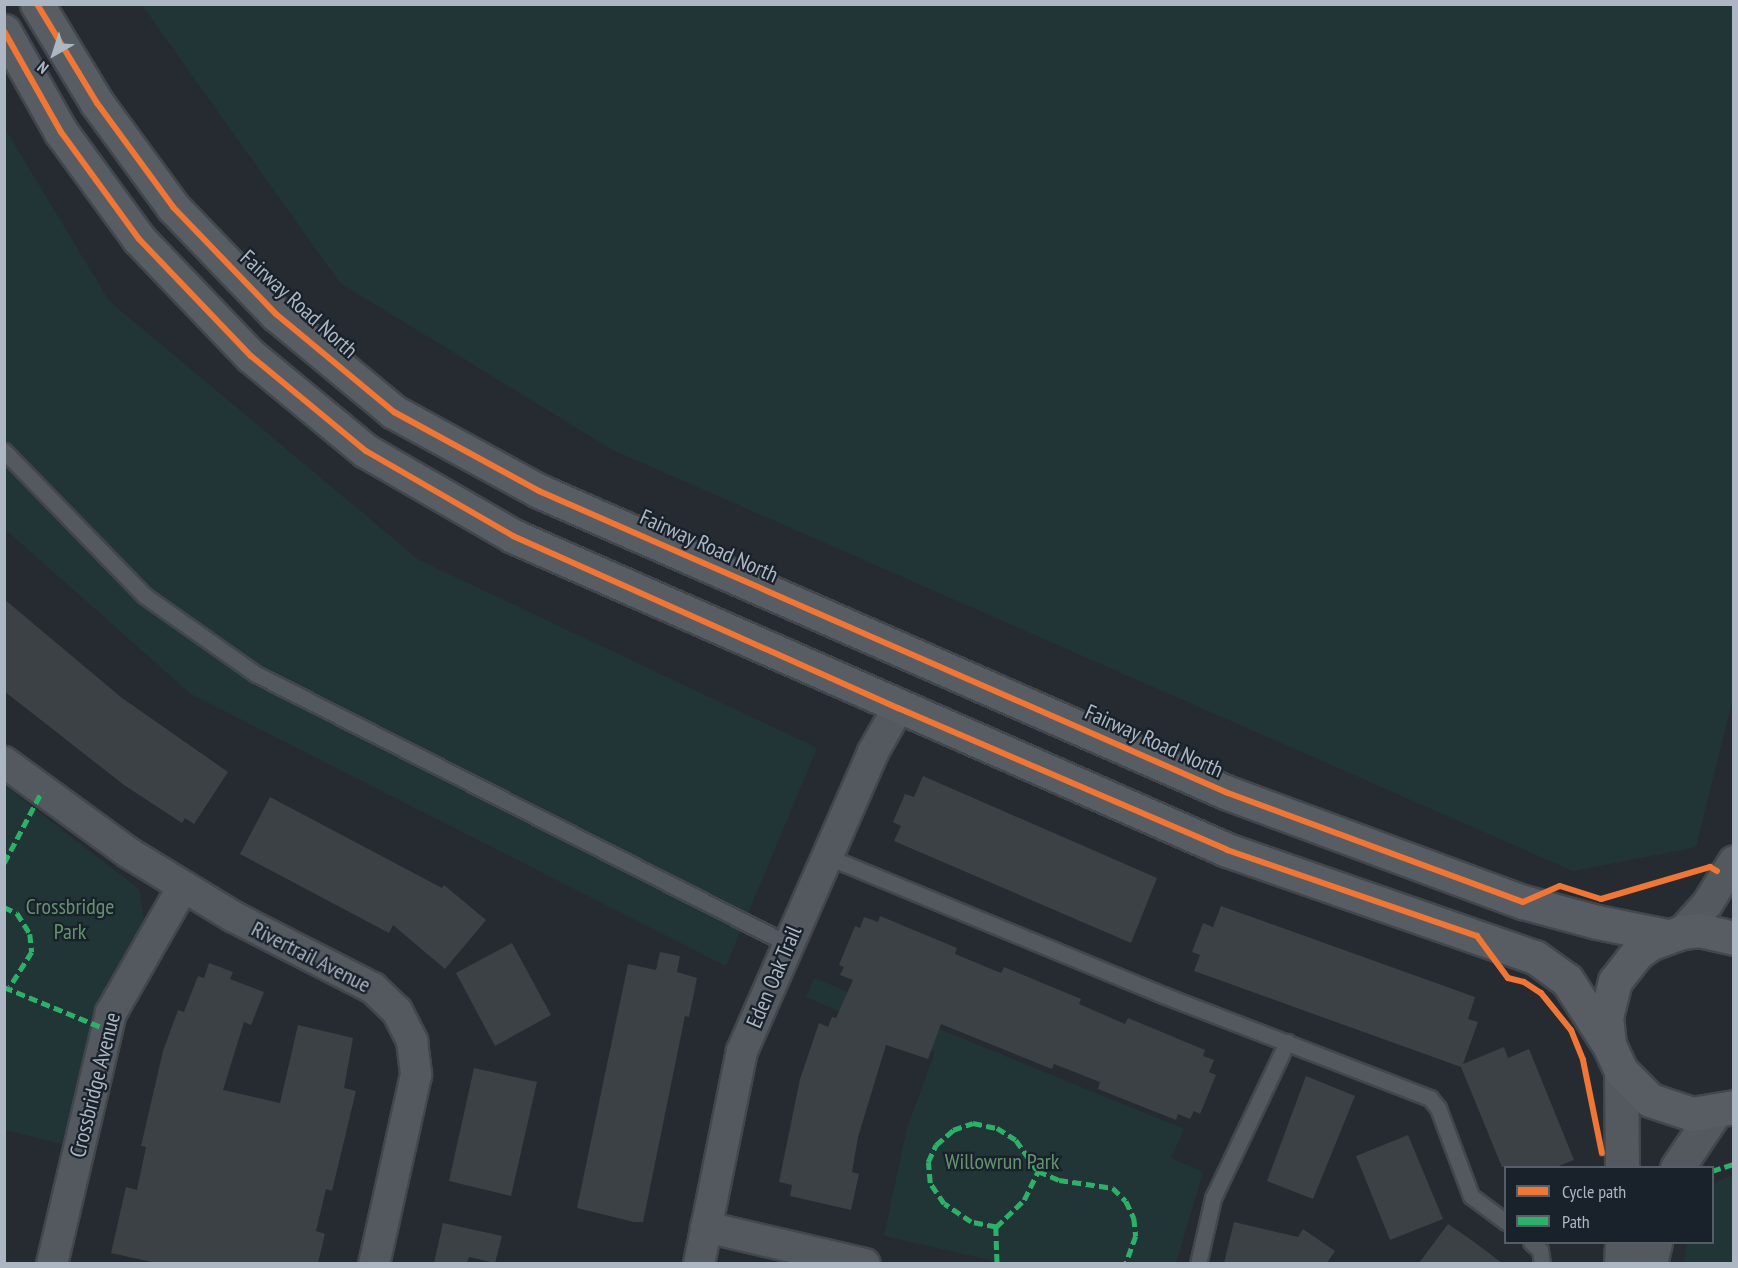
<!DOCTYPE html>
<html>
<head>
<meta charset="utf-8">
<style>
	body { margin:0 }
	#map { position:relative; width:1738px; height:1268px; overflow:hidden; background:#252b31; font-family:"PT Sans Narrow",sans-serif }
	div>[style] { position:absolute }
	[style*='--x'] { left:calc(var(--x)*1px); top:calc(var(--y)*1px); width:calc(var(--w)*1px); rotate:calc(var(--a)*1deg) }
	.green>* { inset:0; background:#223536 }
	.building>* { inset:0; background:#3c4146 }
	.roads { filter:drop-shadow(2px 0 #42474c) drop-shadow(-2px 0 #42474c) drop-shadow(0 2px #42474c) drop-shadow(0 -2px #42474c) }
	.service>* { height:15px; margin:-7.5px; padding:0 7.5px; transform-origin:7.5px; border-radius:7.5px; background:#54595f }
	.minor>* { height:30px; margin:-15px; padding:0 15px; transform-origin:15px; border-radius:15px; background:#54595f }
	.tertiary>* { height:33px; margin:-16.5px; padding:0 16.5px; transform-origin:16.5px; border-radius:16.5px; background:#54595f }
	.secondary>* { height:33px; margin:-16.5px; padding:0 16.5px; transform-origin:16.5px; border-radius:16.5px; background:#585d64 }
	.quiet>* { height:4.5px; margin-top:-2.25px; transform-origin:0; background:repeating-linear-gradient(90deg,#2db169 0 9px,transparent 0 13.5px) }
	.cycleway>* { height:6px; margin:-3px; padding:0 3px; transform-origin:3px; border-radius:3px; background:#f07635 }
	span { translate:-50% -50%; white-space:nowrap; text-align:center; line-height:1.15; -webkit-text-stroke:4.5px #19212b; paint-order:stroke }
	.street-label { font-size:22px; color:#adb7c3 }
	.park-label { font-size:22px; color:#66936e }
	.frame { position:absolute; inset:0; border:6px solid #adb7c3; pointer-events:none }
	.legend { position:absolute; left:1504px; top:1166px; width:210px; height:78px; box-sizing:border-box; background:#19212b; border:2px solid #545d68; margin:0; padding:8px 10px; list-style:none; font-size:18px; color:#adb7c3 }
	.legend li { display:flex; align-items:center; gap:12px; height:30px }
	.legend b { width:30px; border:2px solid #545d68 }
	.north { position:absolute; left:24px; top:24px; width:60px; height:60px; -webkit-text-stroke:4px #19212b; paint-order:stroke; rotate:219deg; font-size:16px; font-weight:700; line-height:24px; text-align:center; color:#adb7c3 }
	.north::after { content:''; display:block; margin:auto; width:21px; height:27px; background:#adb7c3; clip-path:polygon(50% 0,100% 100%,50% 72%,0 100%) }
</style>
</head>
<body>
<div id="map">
	<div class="green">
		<i style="clip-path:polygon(142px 5px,1733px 5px,1734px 694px,1696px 847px,1573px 871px,613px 450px,340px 283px)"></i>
		<i style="clip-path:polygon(4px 127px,109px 301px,419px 560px,817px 748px,726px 966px,191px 694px,5px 529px)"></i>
		<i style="clip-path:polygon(5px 786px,139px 889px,144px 920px,99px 1001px,62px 1144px,5px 1130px)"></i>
		<i style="clip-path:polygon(814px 978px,1184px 1129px,1171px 1158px,1203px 1172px,1176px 1263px,1004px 1263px,884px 1236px,907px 1128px,935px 1052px,806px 997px)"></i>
		<i style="clip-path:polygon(1733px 1175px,1733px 1263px,1684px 1263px,1687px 1243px,1712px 1242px,1713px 1183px)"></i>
	</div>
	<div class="building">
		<i style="clip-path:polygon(4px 599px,122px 698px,228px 772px,194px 824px,185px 818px,182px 823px,124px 785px,4px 691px)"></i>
		<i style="clip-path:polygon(923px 776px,1157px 878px,1131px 943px,894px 841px,901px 826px,893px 822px,905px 794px,914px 797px)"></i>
		<i style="clip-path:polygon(270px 797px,442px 888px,444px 885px,486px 920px,445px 969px,393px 925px,389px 933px,240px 854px)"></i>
		<i style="clip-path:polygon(1221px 906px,1475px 997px,1468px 1019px,1478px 1022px,1463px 1064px,1504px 1047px,1508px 1058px,1529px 1049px,1574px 1160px,1556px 1167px,1502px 1167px,1461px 1067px,1194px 971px,1200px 955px,1192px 952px,1203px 923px,1213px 927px)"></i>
		<i style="clip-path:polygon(880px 916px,957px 948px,955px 954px,1001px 973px,1004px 967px,1081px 999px,1079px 1004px,1125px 1024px,1128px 1018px,1205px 1050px,1203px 1056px,1214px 1060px,1209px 1072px,1216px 1075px,1200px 1114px,1194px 1111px,1190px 1119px,1178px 1114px,1176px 1120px,1098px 1089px,1100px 1082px,1054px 1064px,1052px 1069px,941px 1024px,928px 1059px,886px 1045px,858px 1137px,852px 1172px,859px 1174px,851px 1210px,790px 1196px,792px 1185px,779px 1182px,800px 1079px,819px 1023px,828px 1027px,832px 1017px,836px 1018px,853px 980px,840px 975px,844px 967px,839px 965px,855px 926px,860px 928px,864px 917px,878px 922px)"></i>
		<i style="clip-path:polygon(512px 943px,551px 1015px,495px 1046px,456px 973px)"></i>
		<i style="clip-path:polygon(660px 952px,680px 956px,677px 972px,697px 978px,689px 1017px,685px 1016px,643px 1222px,634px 1222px,577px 1208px,628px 964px,656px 970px)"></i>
		<i style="clip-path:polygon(209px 963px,233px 972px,230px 979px,264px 992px,251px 1025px,244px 1022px,223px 1090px,280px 1103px,298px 1025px,353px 1038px,344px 1088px,356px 1091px,332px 1191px,326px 1189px,316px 1231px,325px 1234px,318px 1263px,156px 1263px,111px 1253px,126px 1187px,137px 1190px,146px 1147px,141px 1146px,163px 1051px,178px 1010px,184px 1012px,198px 976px,204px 978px)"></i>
		<i style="clip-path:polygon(474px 1068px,537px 1082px,511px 1196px,449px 1181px)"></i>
		<i style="clip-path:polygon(1306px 1076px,1355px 1096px,1313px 1199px,1267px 1181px)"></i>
		<i style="clip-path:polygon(1408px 1135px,1443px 1219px,1390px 1240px,1356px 1156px)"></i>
		<i style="clip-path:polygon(1234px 1222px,1298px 1237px,1303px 1229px,1335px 1251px,1327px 1263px,1224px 1263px)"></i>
		<i style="clip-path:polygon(443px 1223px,502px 1236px,495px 1263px,469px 1257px,467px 1263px,434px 1263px)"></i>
		<i style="clip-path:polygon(1448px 1224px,1470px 1239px,1502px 1263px,1419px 1263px)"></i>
	</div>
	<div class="roads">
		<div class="service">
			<i style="--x:4;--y:451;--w:202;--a:45.8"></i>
			<i style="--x:145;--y:596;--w:136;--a:35.1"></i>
			<i style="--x:256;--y:674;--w:597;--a:26.91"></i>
			<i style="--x:826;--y:856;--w:365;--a:22.4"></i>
			<i style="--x:1163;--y:995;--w:286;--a:21.1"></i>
			<i style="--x:1430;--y:1098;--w:13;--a:51"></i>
			<i style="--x:1438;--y:1108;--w:94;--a:69.4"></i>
			<i style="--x:1471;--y:1196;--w:44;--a:36.6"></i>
			<i style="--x:1531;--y:1242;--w:12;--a:42"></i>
			<i style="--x:1540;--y:1250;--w:14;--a:82"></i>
			<i style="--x:1198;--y:1264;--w:68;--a:-77.2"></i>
			<i style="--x:1213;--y:1198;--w:173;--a:-64.6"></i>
		</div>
		<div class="minor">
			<i style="--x:4;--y:762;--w:155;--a:36.1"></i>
			<i style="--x:129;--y:853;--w:123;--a:31.4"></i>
			<i style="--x:234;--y:917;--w:156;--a:27.1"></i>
			<i style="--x:373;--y:988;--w:33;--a:44"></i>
			<i style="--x:397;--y:1011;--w:34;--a:63"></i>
			<i style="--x:412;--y:1041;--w:34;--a:83"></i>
			<i style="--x:416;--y:1075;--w:194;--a:102.5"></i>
			<i style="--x:1682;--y:932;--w:39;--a:-48"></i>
			<i style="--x:1708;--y:903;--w:49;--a:-58.2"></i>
			<i style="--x:706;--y:1227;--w:163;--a:13.1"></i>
			<i style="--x:52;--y:1264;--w:258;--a:-76.8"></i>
			<i style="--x:111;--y:1013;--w:145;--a:-60.3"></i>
			<i style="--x:699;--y:1264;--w:217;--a:-78.6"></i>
			<i style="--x:742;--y:1051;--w:326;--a:-66.3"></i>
			<i style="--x:873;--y:752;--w:51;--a:-60.4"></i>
		</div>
		<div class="tertiary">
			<i style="--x:1621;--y:1071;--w:97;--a:89.4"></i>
			<i style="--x:1677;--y:1168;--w:66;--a:-56.1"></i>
			<i style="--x:1621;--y:1264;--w:22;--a:-87"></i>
			<i style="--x:1650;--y:1264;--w:23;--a:-77"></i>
		</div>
		<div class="secondary">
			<i style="--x:37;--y:4;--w:116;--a:58.8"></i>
			<i style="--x:97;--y:103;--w:129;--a:53.8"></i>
			<i style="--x:173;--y:207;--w:149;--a:46.1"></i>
			<i style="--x:276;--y:314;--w:153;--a:39.7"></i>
			<i style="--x:394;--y:412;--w:165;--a:28.6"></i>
			<i style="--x:539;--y:491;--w:752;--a:23.67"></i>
			<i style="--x:1228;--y:793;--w:314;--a:20.3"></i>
			<i style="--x:1523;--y:902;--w:77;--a:15.1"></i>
			<i style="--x:1597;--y:922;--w:71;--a:11.3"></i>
			<i style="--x:4;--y:31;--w:116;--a:60.6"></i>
			<i style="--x:61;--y:132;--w:132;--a:53.9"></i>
			<i style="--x:139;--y:239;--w:162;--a:46.3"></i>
			<i style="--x:251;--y:356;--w:149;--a:39.6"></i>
			<i style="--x:366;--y:451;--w:170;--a:30"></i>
			<i style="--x:513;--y:536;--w:780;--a:23.74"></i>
			<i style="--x:1227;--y:850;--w:326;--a:19.2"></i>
			<i style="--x:1535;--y:957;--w:39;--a:36"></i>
			<i style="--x:1567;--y:980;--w:77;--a:57.1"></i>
			<i style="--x:1734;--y:938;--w:36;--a:-167"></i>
			<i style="--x:1699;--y:930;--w:17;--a:173"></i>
			<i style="--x:1682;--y:932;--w:33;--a:160"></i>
			<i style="--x:1651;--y:943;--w:17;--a:144"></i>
			<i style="--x:1637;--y:953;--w:36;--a:128"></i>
			<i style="--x:1615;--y:981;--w:36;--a:104"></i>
			<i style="--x:1606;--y:1016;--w:29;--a:84"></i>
			<i style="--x:1609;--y:1045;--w:29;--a:65"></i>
			<i style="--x:1621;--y:1071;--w:41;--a:45"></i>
			<i style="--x:1650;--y:1100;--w:44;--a:18.4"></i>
			<i style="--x:1692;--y:1114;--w:43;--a:-9.5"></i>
		</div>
	</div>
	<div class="quiet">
		<i style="--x:4;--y:863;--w:81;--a:-62.2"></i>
		<i style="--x:4;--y:907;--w:14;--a:25"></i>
		<i style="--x:17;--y:913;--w:25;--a:58"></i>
		<i style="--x:30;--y:934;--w:18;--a:84"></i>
		<i style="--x:32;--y:952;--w:41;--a:122.2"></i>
		<i style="--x:4;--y:987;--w:110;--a:22.4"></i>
		<i style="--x:1712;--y:1171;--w:23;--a:-18"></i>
		<i style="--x:996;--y:1227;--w:25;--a:-169"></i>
		<i style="--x:971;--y:1222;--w:32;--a:-146"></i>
		<i style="--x:944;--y:1204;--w:25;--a:-124"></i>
		<i style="--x:930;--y:1183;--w:21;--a:-95"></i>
		<i style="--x:928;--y:1162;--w:19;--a:-65"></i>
		<i style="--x:936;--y:1145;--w:23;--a:-41"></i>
		<i style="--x:953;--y:1130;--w:21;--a:-19"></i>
		<i style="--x:973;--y:1123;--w:25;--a:12"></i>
		<i style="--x:997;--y:1128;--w:22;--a:32"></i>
		<i style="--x:1016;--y:1140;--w:38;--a:55"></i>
		<i style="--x:1038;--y:1171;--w:23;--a:23"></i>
		<i style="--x:1059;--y:1180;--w:55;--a:8.4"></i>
		<i style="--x:1113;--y:1188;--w:18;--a:45"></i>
		<i style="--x:1126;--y:1201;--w:19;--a:65"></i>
		<i style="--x:1134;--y:1218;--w:18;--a:84"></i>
		<i style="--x:1136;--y:1236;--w:30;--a:110"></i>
		<i style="--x:996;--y:1227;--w:39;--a:-44"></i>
		<i style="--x:1024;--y:1200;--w:32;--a:-64"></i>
		<i style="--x:996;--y:1227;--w:37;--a:88"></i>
	</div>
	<div class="cycleway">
		<i style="--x:37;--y:4;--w:116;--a:58.8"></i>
		<i style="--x:97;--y:103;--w:129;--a:53.8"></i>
		<i style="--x:173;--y:207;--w:149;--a:46.1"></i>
		<i style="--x:276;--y:314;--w:153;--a:39.7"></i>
		<i style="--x:394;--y:412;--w:165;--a:28.6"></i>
		<i style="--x:539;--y:491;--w:752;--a:23.67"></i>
		<i style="--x:1228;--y:793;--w:314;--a:20.3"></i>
		<i style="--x:1523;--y:902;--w:40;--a:-23.4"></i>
		<i style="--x:1560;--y:886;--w:43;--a:17.6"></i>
		<i style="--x:1601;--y:899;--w:114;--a:-16.4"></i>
		<i style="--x:1710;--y:867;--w:8;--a:30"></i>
		<i style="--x:4;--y:31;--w:116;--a:60.6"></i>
		<i style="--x:61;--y:132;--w:132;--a:53.9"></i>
		<i style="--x:139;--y:239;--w:162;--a:46.3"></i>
		<i style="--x:251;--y:356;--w:149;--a:39.6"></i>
		<i style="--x:366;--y:451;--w:170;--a:30"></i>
		<i style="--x:513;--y:536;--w:422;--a:24.1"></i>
		<i style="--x:898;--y:708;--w:358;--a:23.3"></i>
		<i style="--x:1227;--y:850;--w:264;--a:19"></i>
		<i style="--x:1477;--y:936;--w:52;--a:53.6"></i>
		<i style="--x:1508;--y:978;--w:16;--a:14"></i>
		<i style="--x:1524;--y:982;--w:20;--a:33"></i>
		<i style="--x:1541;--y:993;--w:48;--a:51"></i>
		<i style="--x:1571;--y:1030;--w:32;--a:68"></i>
		<i style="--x:1583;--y:1060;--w:95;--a:78.5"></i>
	</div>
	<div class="street-label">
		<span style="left:299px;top:304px;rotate:42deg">Fairway Road North</span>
		<span style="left:709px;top:546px;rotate:24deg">Fairway Road North</span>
		<span style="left:1154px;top:741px;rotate:24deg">Fairway Road North</span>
		<span style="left:311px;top:957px;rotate:27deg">Rivertrail Avenue</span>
		<span style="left:774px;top:977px;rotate:-67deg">Eden Oak Trail</span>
		<span style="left:95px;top:1085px;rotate:-76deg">Crossbridge Avenue</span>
	</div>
	<div class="park-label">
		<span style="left:70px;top:919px">Crossbridge<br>Park</span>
		<span style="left:1002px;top:1162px">Willowrun Park</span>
	</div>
	<div class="frame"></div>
	<ul class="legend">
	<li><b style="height:8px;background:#f07635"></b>Cycle path</li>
	<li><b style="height:8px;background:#2db169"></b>Path</li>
	</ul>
	<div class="north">N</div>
</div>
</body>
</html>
